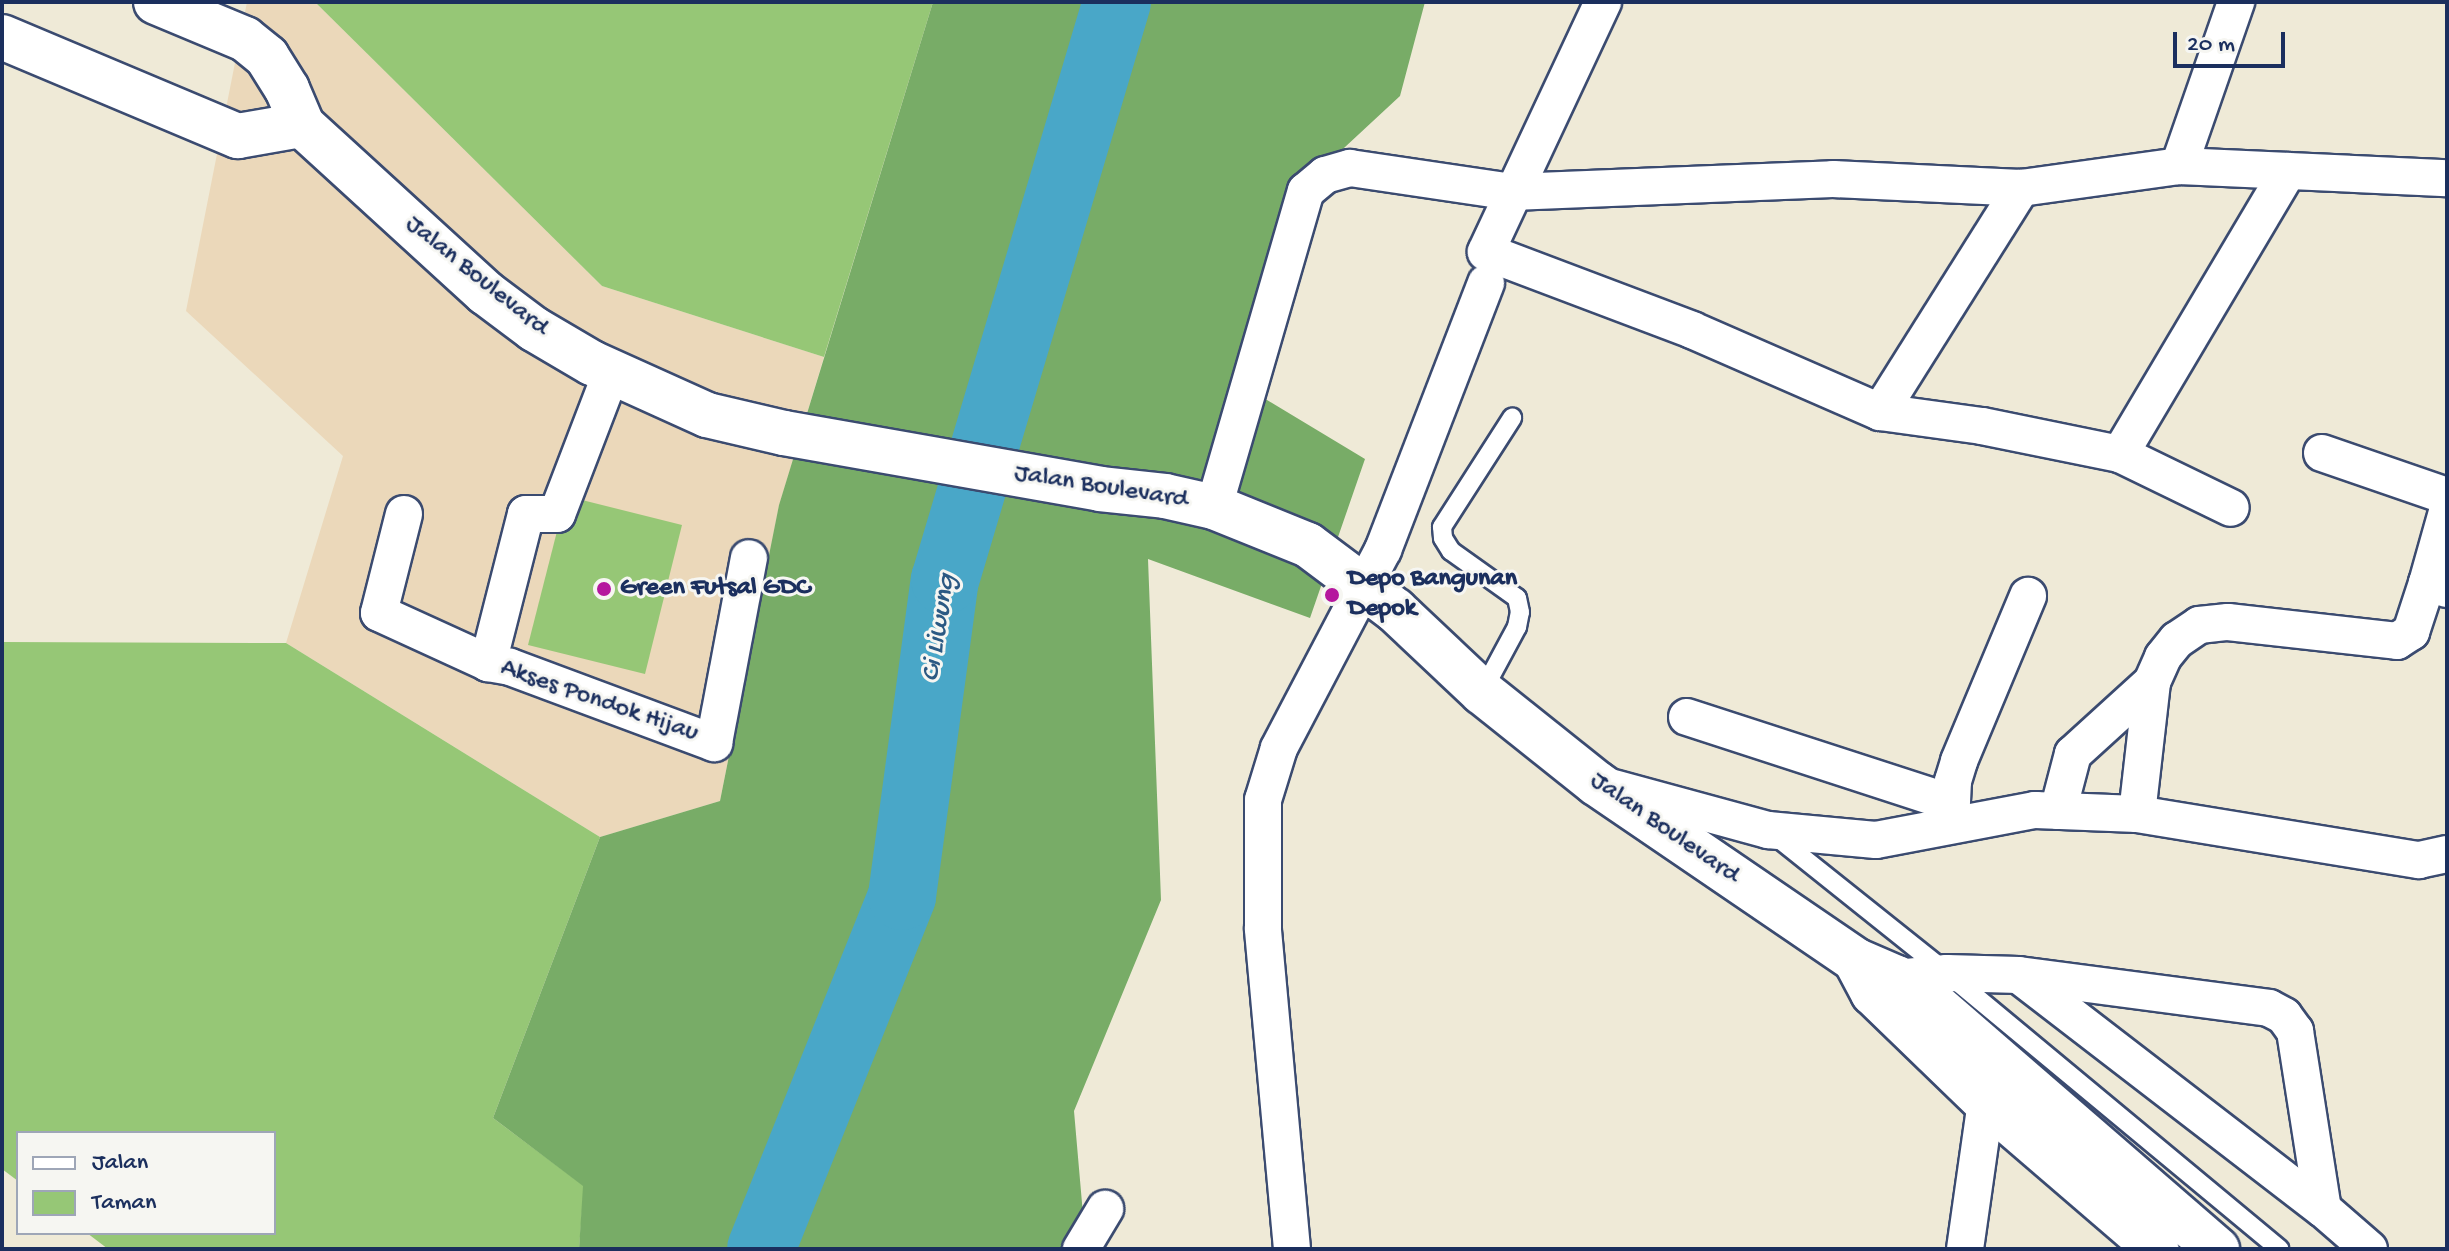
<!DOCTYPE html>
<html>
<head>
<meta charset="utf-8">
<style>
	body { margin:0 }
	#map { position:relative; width:2449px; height:1251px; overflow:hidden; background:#efead7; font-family:"Gochi Hand",sans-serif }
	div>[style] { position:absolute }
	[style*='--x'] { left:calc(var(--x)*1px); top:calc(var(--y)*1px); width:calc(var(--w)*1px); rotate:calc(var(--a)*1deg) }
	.built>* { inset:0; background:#ebd8ba }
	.green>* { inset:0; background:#96c776 }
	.forest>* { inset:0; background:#78ac67 }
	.river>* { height:68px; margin:-34px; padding:0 34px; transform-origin:34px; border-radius:34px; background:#49a7c8 }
	.roads { filter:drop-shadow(2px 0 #3b4b70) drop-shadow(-2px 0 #3b4b70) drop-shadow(0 2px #3b4b70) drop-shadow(0 -2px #3b4b70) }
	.lane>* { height:18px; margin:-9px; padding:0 9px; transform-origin:9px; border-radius:9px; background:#fff }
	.street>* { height:36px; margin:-18px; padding:0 18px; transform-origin:18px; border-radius:18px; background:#fff }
	.secondary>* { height:44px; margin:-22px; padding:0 22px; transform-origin:22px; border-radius:22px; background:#fff }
	.dots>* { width:22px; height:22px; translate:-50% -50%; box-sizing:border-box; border:4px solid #f6f6f2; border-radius:50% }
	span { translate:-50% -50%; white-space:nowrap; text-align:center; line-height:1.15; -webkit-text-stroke:6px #f6f6f2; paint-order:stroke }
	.street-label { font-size:26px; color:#1b2f5e }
	.poi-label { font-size:26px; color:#1b2f5e; font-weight:700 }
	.left { translate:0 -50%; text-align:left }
	.water-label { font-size:28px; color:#2b5983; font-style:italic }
	.frame { position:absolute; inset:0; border:4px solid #1b2f5e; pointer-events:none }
	.legend { position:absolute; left:16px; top:1131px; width:260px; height:104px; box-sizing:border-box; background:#f6f6f2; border:2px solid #9ea6b7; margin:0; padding:10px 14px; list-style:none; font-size:24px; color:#1b2f5e }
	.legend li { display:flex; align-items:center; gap:16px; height:40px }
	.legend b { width:40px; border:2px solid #9ea6b7 }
	.scale { position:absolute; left:2173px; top:32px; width:112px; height:36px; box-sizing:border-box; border:4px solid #1b2f5e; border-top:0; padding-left:10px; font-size:24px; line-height:28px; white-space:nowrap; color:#1b2f5e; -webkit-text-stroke:6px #f6f6f2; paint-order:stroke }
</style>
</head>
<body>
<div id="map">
	<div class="built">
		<i style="clip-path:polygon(247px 2px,315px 2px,602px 286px,824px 357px,779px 506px,720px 801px,600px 837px,286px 643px,343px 456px,186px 311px)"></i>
	</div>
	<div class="green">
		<i style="clip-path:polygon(315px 2px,933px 2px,824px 357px,602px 286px)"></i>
		<i style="clip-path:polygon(566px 496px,682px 525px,645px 674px,528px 645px)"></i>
		<i style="clip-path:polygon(2px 642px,286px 643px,600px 837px,493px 1118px,584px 1186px,579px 1249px,108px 1249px,87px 1233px,274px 1233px,274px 1133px,18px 1133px,18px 1181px,2px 1169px)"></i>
	</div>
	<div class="forest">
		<i style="clip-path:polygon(933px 2px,1425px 2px,1400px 96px,1289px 199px,1252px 391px,1365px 459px,1310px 618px,1148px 559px,1161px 900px,1074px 1111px,1086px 1249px,579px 1249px,583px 1186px,493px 1118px,600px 837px,720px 801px,779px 505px)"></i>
	</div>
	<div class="river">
		<i style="--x:761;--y:1249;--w:380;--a:-68.2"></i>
		<i style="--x:902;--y:896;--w:319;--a:-82.3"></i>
		<i style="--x:945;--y:580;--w:603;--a:-73.43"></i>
	</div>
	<div class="roads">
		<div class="lane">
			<i style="--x:1482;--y:692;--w:74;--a:-61.7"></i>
			<i style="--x:1517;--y:627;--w:15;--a:-79"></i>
			<i style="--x:1520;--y:612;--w:14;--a:-102"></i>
			<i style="--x:1517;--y:598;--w:81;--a:-144.5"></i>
			<i style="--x:1451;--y:551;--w:15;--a:-122"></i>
			<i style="--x:1443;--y:538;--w:11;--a:-95"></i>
			<i style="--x:1442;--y:527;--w:130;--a:-57.3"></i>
			<i style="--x:1773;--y:834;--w:223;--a:38.6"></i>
			<i style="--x:1947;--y:973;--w:432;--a:39.7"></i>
		</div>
		<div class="street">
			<i style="--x:1603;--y:2;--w:276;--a:115.1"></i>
			<i style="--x:1486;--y:252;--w:220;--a:20.7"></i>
			<i style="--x:1692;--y:330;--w:205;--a:23.6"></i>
			<i style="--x:1880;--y:412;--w:103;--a:7.8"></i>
			<i style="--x:1982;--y:426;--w:141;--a:11.5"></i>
			<i style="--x:2120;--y:454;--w:123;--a:25.9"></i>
			<i style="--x:2179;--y:166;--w:174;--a:-70.8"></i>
			<i style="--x:612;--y:371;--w:153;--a:111"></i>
			<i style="--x:557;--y:514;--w:31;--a:180"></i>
			<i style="--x:526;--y:514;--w:154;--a:104.3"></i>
			<i style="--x:488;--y:663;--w:22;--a:10"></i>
			<i style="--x:510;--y:667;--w:218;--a:20.4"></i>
			<i style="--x:714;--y:743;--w:188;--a:-79.3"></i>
			<i style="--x:1880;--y:412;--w:265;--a:-57.8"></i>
			<i style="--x:2322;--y:453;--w:132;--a:19"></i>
			<i style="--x:2120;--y:454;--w:329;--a:-59.3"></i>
			<i style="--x:1214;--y:507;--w:329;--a:-73.8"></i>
			<i style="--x:1306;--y:191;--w:25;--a:-40"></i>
			<i style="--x:1325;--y:175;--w:26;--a:-16"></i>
			<i style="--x:1350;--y:168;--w:164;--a:8.4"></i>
			<i style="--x:1512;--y:192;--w:321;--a:-2.3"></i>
			<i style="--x:1833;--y:179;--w:188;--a:2.7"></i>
			<i style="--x:2021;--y:188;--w:160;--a:-7.9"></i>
			<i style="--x:2179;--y:166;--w:268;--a:2.6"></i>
			<i style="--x:404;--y:514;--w:102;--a:104.2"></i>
			<i style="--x:379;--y:613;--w:120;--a:24.6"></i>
			<i style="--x:2427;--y:583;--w:74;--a:-74.3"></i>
			<i style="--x:1687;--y:717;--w:278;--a:18"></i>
			<i style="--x:1614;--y:788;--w:160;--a:15.3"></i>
			<i style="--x:1768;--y:830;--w:108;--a:5.3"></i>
			<i style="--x:1876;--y:840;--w:162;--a:-10.7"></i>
			<i style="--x:2035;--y:810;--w:102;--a:2.2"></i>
			<i style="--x:2137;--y:814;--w:286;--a:9.3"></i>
			<i style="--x:2419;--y:860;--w:29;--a:-12"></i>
			<i style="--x:2058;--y:811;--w:59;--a:-75.3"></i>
			<i style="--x:2073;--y:754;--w:107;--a:-42.3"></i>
			<i style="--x:2137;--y:814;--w:133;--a:-83.5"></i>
			<i style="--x:2152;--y:682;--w:27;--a:-66"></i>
			<i style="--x:2163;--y:657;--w:22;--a:-51"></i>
			<i style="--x:2177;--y:640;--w:27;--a:-34"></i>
			<i style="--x:2199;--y:625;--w:29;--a:-6"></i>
			<i style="--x:2228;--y:622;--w:170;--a:6.4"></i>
			<i style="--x:2397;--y:641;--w:17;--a:-33"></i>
			<i style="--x:2411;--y:632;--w:52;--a:-71.9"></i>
			<i style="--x:2427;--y:583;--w:21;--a:17"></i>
			<i style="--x:1951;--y:823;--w:42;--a:-87.3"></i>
			<i style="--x:1953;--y:781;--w:21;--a:-73"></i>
			<i style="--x:1959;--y:761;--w:179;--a:-67.3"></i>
			<i style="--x:2020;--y:976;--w:382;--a:37.6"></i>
			<i style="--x:1884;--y:986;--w:15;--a:-32"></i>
			<i style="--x:1897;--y:978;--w:50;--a:-5.7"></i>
			<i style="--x:1947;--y:973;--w:72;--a:1.6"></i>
			<i style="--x:2019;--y:975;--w:252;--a:7.5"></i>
			<i style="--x:2269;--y:1008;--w:17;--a:28"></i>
			<i style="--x:2284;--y:1016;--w:19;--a:54"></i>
			<i style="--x:2295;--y:1031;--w:180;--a:81.1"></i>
			<i style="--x:2323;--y:1209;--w:61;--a:41"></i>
			<i style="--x:1081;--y:1249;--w:47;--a:-59"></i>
			<i style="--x:1292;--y:1249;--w:322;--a:-95.2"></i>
			<i style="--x:1263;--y:928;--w:128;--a:-90"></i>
			<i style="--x:1263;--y:800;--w:54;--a:-72.9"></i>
			<i style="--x:1279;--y:748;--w:224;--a:-62.3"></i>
			<i style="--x:1383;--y:550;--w:286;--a:-68.9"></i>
			<i style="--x:1965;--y:1249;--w:148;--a:-81.9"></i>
		</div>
		<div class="secondary">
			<i style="--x:156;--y:2;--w:96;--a:22.6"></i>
			<i style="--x:245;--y:39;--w:28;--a:39"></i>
			<i style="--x:267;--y:57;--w:38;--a:58"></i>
			<i style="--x:287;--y:89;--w:39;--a:67"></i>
			<i style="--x:302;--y:125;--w:249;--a:42.4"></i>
			<i style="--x:486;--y:293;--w:60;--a:36.9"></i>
			<i style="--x:534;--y:329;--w:67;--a:30.4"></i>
			<i style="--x:592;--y:363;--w:126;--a:24.3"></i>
			<i style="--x:707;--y:415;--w:79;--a:13.2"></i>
			<i style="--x:784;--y:433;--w:321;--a:10"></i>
			<i style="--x:1100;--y:489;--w:65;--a:6.1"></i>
			<i style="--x:1165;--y:496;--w:50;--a:12.7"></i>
			<i style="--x:1214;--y:507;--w:101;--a:22"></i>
			<i style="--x:1308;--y:545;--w:109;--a:36.8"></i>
			<i style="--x:1395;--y:610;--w:120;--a:43.3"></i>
			<i style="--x:1482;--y:692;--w:146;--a:38.6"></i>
			<i style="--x:1596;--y:783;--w:314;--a:34.3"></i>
			<i style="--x:1855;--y:960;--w:46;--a:23.2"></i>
			<i style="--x:1897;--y:978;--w:36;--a:34"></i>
			<i style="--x:1927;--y:998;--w:384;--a:40.9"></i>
			<i style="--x:2;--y:37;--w:256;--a:22.8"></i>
			<i style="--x:238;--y:136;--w:65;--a:-9.8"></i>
			<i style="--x:1858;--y:965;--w:32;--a:62"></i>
			<i style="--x:1873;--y:993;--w:157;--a:44"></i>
			<i style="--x:1986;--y:1102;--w:225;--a:40.7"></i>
		</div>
	</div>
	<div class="dots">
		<i style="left:604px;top:589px;background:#b5179e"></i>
		<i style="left:1332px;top:595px;background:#b5179e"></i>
	</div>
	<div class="street-label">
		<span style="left:476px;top:277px;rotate:39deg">Jalan Boulevard</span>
		<span style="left:1101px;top:488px;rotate:9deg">Jalan Boulevard</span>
		<span style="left:599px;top:702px;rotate:19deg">Akses Pondok Hijau</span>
		<span style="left:1664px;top:829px;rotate:35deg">Jalan Boulevard</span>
	</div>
	<div class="poi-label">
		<span class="left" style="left:1348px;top:595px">Depo Bangunan<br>Depok</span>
		<span class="left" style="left:620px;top:589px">Green Futsal GDC</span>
	</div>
	<div class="water-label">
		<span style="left:940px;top:628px;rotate:-81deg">Ci Liwung</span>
	</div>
	<div class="frame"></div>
	<ul class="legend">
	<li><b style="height:10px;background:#fff"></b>Jalan</li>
	<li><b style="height:22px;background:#96c776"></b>Taman</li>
	</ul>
	<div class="scale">20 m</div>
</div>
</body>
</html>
